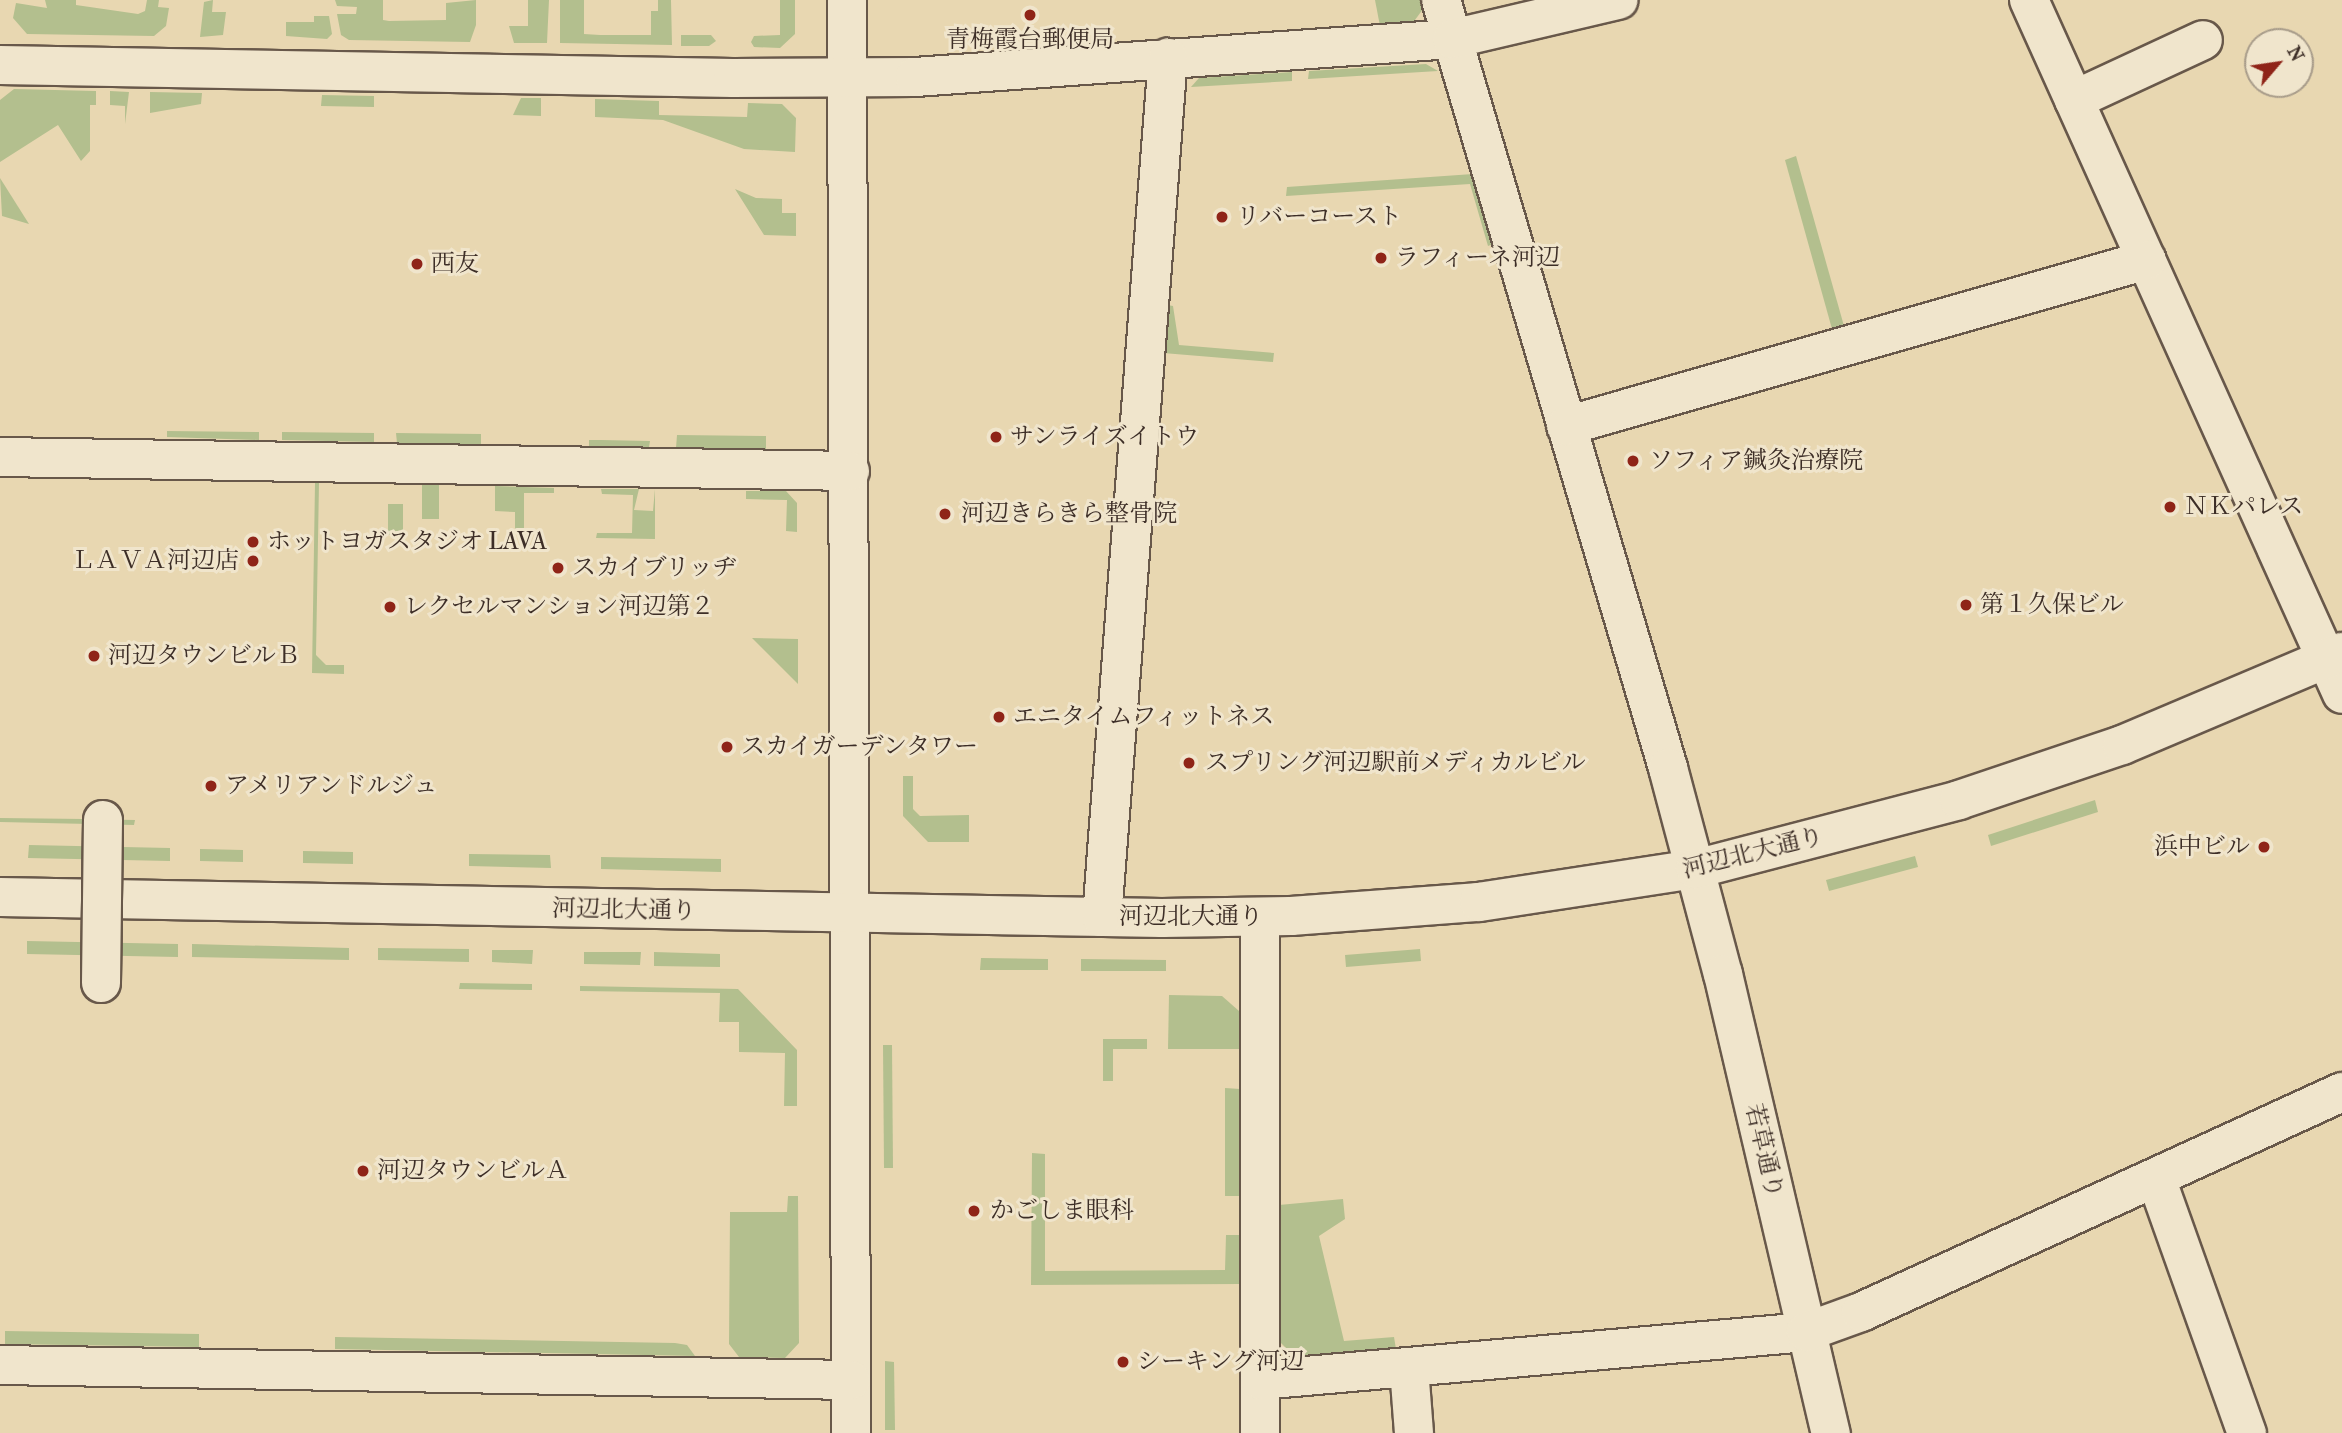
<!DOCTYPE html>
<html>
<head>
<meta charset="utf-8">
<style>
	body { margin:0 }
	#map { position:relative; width:2342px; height:1433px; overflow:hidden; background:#e8d7b1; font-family:"IM FELL French Canon","Noto Serif JP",serif }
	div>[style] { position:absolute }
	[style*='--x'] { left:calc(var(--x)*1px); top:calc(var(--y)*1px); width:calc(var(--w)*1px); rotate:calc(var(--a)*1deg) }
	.green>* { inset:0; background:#b3bf8e }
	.roads { filter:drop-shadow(2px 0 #68584a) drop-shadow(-2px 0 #68584a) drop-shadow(0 2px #68584a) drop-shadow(0 -2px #68584a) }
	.minor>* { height:38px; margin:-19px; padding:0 19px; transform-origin:19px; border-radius:19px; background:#f0e5cc }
	.bridges { filter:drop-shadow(2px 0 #68584a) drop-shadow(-2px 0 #68584a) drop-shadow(0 2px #68584a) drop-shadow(0 -2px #68584a) }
	.minor-bridge>* { height:38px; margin:-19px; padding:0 19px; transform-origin:19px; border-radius:19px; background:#f0e5cc }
	.dots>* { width:19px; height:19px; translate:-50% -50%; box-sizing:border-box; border:4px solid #f0e5cc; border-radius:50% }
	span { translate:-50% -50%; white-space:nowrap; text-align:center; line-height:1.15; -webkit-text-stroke:6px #f0e5cc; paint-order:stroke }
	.poi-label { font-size:24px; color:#3d2e27 }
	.left { translate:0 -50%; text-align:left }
	.right { translate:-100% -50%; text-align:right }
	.street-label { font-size:24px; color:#3d2e27 }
	.north { position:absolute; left:2244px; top:28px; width:70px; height:70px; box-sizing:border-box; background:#f0e5cc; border:2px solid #a89c8a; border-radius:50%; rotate:61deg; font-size:19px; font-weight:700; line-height:28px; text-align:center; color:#3d2e27 }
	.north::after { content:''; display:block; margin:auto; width:24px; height:32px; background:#8f2418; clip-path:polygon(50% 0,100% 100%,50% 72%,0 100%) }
</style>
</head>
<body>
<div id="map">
	<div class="green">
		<i style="clip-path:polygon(45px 0,76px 0,76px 5px,138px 14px,145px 11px,147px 0,159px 0,158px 7px,169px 8px,166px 26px,154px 36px,27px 34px,13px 18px,16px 3px,47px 8px)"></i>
		<i style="clip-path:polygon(213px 0,212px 12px,226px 12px,223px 35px,200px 37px,204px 2px)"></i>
		<i style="clip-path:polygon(335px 0,383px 0,383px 20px,389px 21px,446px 20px,446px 3px,476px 0,476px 25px,470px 42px,349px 40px,341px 35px,337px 14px,356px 14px,357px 7px,337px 6px)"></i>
		<i style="clip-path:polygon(528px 0,549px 0,547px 43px,514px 43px,509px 26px,528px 26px)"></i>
		<i style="clip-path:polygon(560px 0,584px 0,584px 34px,600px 35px,651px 35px,651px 11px,658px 11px,658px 0,671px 0,672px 45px,560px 43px)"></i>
		<i style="clip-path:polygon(780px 0,795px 0,795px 34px,780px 48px,754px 47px,751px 42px,754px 36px,780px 35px)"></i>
		<i style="clip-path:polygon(1375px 0,1424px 0,1426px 5px,1412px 24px,1380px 26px)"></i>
		<i style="clip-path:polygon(314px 16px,329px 16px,332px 34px,327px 39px,286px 36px,286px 22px,314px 22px)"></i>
		<i style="clip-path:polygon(681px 35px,711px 35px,716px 41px,709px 46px,681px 46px)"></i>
		<i style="clip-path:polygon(1426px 64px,1438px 71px,1308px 79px,1309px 71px)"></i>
		<i style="clip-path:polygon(1292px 72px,1292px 81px,1191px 87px,1199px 78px)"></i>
		<i style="clip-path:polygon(14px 89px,96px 91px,96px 105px,90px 105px,90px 151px,81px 161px,58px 125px,0 162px,0 100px)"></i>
		<i style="clip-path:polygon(110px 91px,129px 92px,125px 124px,125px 106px,110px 105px)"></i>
		<i style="clip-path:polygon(150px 92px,202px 93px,201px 104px,150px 113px)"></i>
		<i style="clip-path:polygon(322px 95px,374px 96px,374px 107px,321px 106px)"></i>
		<i style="clip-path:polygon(521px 98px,541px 98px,541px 116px,513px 115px)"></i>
		<i style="clip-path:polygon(595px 99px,659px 101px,659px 115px,747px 117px,748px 103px,782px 104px,796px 118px,795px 152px,744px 149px,663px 120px,595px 117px)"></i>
		<i style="clip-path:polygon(1796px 156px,1844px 326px,1832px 329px,1785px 160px)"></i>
		<i style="clip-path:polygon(1473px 174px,1493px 244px,1488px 246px,1470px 184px,1286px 196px,1287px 187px)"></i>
		<i style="clip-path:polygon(0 178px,29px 224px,2px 216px)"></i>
		<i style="clip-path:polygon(735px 189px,756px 198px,782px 199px,782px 213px,796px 213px,796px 236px,764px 235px)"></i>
		<i style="clip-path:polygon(1167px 305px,1173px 306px,1179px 345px,1274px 353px,1273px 362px,1163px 353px)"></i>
		<i style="clip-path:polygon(167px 431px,259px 432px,259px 440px,167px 437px)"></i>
		<i style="clip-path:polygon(282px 432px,374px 433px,374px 442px,282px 440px)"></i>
		<i style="clip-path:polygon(396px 433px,481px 434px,481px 445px,397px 443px)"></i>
		<i style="clip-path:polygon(677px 435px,766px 436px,766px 449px,676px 448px)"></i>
		<i style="clip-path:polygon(589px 440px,601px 440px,650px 441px,649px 447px,589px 446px)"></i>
		<i style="clip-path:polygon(315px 483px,319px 483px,316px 655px,326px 665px,344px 665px,344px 674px,312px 673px)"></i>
		<i style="clip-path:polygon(422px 485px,439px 485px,439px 519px,422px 519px)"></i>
		<i style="clip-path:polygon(495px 486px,554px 488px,554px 493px,524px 493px,524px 531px,515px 531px,515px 512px,495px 511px)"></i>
		<i style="clip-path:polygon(601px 489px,639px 489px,634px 510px,653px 511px,655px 489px,655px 539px,596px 538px,597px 533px,632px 533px,633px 495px,602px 494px)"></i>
		<i style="clip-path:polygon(746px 491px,786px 491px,797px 503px,797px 532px,786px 531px,787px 500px,746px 499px)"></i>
		<i style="clip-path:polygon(388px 504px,403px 504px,403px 535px,388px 535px)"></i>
		<i style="clip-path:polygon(752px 638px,798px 639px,798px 684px)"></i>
		<i style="clip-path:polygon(903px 776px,913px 776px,913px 809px,920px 816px,969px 815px,969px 842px,928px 842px,903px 816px)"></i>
		<i style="clip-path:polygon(2095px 800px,2098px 812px,1991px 846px,1988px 835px)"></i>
		<i style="clip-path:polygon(0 818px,84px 819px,135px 820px,134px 825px,0 822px)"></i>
		<i style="clip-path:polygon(29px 845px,170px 848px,170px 861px,28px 858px)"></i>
		<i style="clip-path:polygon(200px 849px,243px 850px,243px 862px,200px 861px)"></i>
		<i style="clip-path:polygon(303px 851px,353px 852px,353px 864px,303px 863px)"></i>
		<i style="clip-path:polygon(469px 854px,550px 855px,551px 868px,469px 866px)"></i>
		<i style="clip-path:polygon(1915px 856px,1918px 867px,1829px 891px,1826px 880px)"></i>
		<i style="clip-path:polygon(601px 857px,721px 859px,721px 872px,601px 869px)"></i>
		<i style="clip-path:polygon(27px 941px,178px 944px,178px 957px,27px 954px)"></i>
		<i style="clip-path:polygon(192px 944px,349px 948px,349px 960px,192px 957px)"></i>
		<i style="clip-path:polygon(378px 948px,469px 949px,469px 962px,378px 960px)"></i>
		<i style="clip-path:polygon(1420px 949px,1421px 961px,1346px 967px,1345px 955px)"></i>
		<i style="clip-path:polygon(492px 950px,533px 950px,532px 964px,492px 962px)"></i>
		<i style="clip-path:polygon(584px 952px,641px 952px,640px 965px,584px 964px)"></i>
		<i style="clip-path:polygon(654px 952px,720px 954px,720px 967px,654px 966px)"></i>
		<i style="clip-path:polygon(981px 958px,1048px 959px,1048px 970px,980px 970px)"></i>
		<i style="clip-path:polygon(1081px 959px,1166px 960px,1166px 971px,1081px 971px)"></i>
		<i style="clip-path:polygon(460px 983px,532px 984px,532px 990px,459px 989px)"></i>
		<i style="clip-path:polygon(580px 986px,738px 989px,797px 1050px,797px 1106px,784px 1106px,785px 1053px,739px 1052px,739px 1022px,719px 1022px,720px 993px,580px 991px)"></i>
		<i style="clip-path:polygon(1169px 995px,1222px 996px,1239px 1011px,1239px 1049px,1168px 1049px)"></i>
		<i style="clip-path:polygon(1103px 1039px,1147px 1039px,1147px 1049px,1113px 1049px,1113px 1081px,1103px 1081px)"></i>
		<i style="clip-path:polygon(883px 1045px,892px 1045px,893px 1168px,884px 1168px)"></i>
		<i style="clip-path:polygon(1225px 1088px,1240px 1089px,1240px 1196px,1225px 1196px)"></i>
		<i style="clip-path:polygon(1032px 1153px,1045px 1154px,1045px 1271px,1225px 1270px,1226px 1235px,1240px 1235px,1240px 1284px,1031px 1285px)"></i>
		<i style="clip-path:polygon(788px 1196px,798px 1196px,799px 1343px,785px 1358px,739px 1357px,729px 1344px,730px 1212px,787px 1212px)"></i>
		<i style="clip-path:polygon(1343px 1199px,1345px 1219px,1319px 1236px,1344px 1341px,1394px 1337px,1396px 1349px,1295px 1357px,1280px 1342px,1279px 1205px)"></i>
		<i style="clip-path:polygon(5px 1331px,199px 1334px,199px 1347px,5px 1344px)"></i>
		<i style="clip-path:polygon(335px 1337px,675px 1343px,687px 1345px,695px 1356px,335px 1349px)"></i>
		<i style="clip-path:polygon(885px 1361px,894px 1362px,895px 1430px,885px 1430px)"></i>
	</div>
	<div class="roads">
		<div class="minor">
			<i style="--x:847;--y:0;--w:1433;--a:89.84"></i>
			<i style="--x:1441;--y:0;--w:801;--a:73.53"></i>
			<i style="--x:1668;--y:768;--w:213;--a:75.1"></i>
			<i style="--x:1723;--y:974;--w:472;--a:76.8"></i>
			<i style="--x:2029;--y:0;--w:761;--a:65.72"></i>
			<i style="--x:0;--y:65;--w:733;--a:1.02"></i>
			<i style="--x:733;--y:78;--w:182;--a:-0.3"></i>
			<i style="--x:915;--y:77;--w:538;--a:-4.05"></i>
			<i style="--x:1452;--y:39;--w:171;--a:-13.2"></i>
			<i style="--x:2074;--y:100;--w:142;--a:-24.9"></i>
			<i style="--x:1566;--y:426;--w:604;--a:-15.95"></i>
			<i style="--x:0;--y:457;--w:850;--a:0.94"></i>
			<i style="--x:0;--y:897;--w:1162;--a:1.04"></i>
			<i style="--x:1162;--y:918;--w:129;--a:-0.9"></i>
			<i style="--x:1291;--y:916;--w:189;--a:-4.3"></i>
			<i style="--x:1479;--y:902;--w:219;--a:-8.7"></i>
			<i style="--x:1695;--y:869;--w:273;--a:-14.6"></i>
			<i style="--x:1959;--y:800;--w:172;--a:-18.6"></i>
			<i style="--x:2122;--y:745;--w:239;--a:-22.9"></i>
			<i style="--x:1102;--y:917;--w:862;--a:-85.61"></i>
			<i style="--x:1260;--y:917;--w:516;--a:90"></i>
			<i style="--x:2156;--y:1178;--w:271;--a:70.4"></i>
			<i style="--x:0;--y:1365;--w:851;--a:1.01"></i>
			<i style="--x:1409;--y:1368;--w:65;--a:85.6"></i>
			<i style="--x:1260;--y:1380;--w:548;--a:-5.02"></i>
			<i style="--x:1806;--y:1332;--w:59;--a:-20"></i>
			<i style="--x:1861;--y:1312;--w:529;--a:-24.58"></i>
		</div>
	</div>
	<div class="bridges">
		<div class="minor-bridge">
			<i style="--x:101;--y:983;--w:163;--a:-89.3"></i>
		</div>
	</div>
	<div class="dots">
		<i style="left:1030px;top:15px;background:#8f2418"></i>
		<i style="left:1222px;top:217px;background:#8f2418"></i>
		<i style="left:1381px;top:258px;background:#8f2418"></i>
		<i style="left:417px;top:264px;background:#8f2418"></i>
		<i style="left:996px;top:437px;background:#8f2418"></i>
		<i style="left:1633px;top:461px;background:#8f2418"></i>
		<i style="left:2170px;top:507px;background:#8f2418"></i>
		<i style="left:945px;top:514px;background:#8f2418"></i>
		<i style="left:253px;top:542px;background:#8f2418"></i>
		<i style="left:253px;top:561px;background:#8f2418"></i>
		<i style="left:558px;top:568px;background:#8f2418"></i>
		<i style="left:1966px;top:605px;background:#8f2418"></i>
		<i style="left:390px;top:607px;background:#8f2418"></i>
		<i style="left:94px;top:656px;background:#8f2418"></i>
		<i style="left:999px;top:717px;background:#8f2418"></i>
		<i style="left:727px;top:747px;background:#8f2418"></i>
		<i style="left:1189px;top:763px;background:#8f2418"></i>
		<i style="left:211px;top:786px;background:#8f2418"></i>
		<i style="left:2264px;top:847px;background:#8f2418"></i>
		<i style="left:363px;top:1171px;background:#8f2418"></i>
		<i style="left:974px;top:1211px;background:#8f2418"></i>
		<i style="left:1123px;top:1362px;background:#8f2418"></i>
	</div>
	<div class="poi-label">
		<span style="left:1030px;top:40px">青梅霞台郵便局</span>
		<span class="left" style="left:1236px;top:217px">リバーコースト</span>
		<span class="left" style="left:1395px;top:258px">ラフィーネ河辺</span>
		<span class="left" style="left:431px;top:264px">西友</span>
		<span class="left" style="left:1010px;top:437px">サンライズイトウ</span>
		<span class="left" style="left:1649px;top:461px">ソフィア鍼灸治療院</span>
		<span class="left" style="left:2184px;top:507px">ＮＫパレス</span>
		<span class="left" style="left:961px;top:514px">河辺きらきら整骨院</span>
		<span class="left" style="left:267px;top:542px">ホットヨガスタジオ LAVA</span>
		<span class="right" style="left:239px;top:561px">ＬＡＶＡ河辺店</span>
		<span class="left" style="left:572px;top:568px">スカイブリッヂ</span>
		<span class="left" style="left:1980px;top:605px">第１久保ビル</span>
		<span class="left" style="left:404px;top:607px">レクセルマンション河辺第２</span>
		<span class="left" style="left:108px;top:656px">河辺タウンビルＢ</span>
		<span class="left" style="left:1013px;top:717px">エニタイムフィットネス</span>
		<span class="left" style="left:741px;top:747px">スカイガーデンタワー</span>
		<span class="left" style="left:1205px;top:763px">スプリング河辺駅前メディカルビル</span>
		<span class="left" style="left:225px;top:786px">アメリアンドルジュ</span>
		<span class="right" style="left:2250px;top:847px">浜中ビル</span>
		<span class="left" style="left:377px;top:1171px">河辺タウンビルＡ</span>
		<span class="left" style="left:990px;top:1211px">かごしま眼科</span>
		<span class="left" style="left:1137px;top:1362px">シーキング河辺</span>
	</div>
	<div class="street-label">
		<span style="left:1753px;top:853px;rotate:-14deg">河辺北大通り</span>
		<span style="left:624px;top:910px;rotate:1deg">河辺北大通り</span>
		<span style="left:1191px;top:917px">河辺北大通り</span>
		<span style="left:1764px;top:1151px;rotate:77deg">若草通り</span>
	</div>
	<div class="north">N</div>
</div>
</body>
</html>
